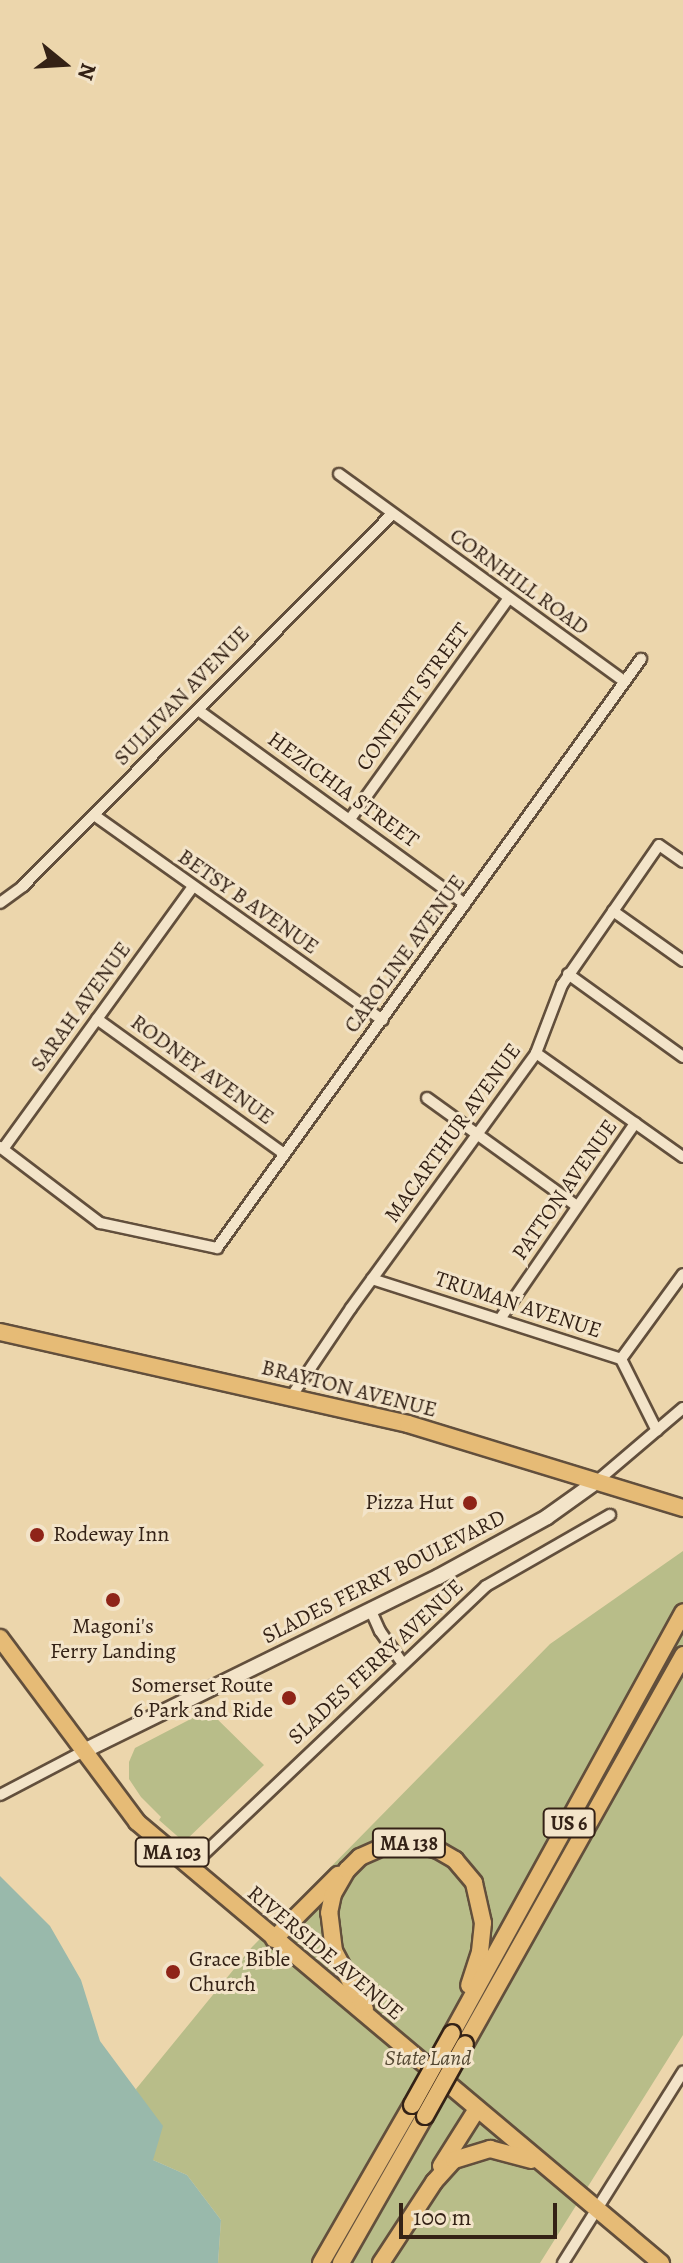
<!DOCTYPE html>
<html>
<head>
<meta charset="utf-8">
<style>
	body { margin:0 }
	#map { position:relative; width:683px; height:2263px; overflow:hidden; background:#ecd6ac; font-family:Alegreya,serif }
	div>[style] { position:absolute }
	[style*='--x'] { left:calc(var(--x)*1px); top:calc(var(--y)*1px); width:calc(var(--w)*1px); rotate:calc(var(--a)*1deg) }
	.green>* { inset:0; background:#b8bd89 }
	.water>* { inset:0; background:#99b9ab }
	.roads { filter:drop-shadow(2px 0 #624f3c) drop-shadow(-2px 0 #624f3c) drop-shadow(0 2px #624f3c) drop-shadow(0 -2px #624f3c) }
	.street>* { height:10px; margin:-5px; padding:0 5px; transform-origin:5px; border-radius:5px; background:#f3e4c9 }
	.secondary>* { height:14px; margin:-7px; padding:0 7px; transform-origin:7px; border-radius:7px; background:#f3e4c9 }
	.primary>* { height:16px; margin:-8px; padding:0 8px; transform-origin:8px; border-radius:8px; background:#e6bb76 }
	.bridges { filter:drop-shadow(2px 0 #342216) drop-shadow(-2px 0 #342216) drop-shadow(0 2px #342216) drop-shadow(0 -2px #342216) }
	.primary-bridge>* { height:16px; margin:-8px; padding:0 8px; transform-origin:8px; border-radius:8px; background:#e6bb76 }
	.dots>* { width:22px; height:22px; translate:-50% -50%; box-sizing:border-box; border:4px solid #f3e4c9; border-radius:50% }
	span { translate:-50% -50%; white-space:nowrap; text-align:center; line-height:1.15; -webkit-text-stroke:6px #f3e4c9; paint-order:stroke }
	.shield-label span { padding:2px 6px; background:#f3e4c9; border:2px solid; border-radius:6px; -webkit-text-stroke-width:0 }
	.shield-label { font-size:20px; color:#342216; font-weight:700 }
	.street-label { font-size:22px; color:#342216 }
	.poi-label { font-size:22px; color:#342216 }
	.right { translate:-100% -50%; text-align:right }
	.left { translate:0 -50%; text-align:left }
	.park-label { font-size:22px; color:#554933; font-style:italic }
	.north { position:absolute; left:24px; top:24px; width:80px; height:80px; -webkit-text-stroke:6px #f3e4c9; paint-order:stroke; rotate:108deg; font-size:22px; font-weight:700; line-height:32px; text-align:center; color:#342216 }
	.north::after { content:''; display:block; margin:auto; width:28px; height:36px; background:#342216; clip-path:polygon(50% 0,100% 100%,50% 72%,0 100%) }
	.scale { position:absolute; left:399px; top:2203px; width:158px; height:36px; box-sizing:border-box; border:4px solid #342216; border-top:0; padding-left:10px; font-size:24px; line-height:28px; white-space:nowrap; color:#342216; -webkit-text-stroke:6px #f3e4c9; paint-order:stroke }
</style>
</head>
<body>
<div id="map">
	<div class="green">
		<i style="clip-path:polygon(683px 1551px,683px 2035px,540px 2263px,218px 2263px,221px 2220px,187px 2175px,153px 2160px,136px 2089px,252px 1947px,550px 1644px)"></i>
		<i style="clip-path:polygon(208px 1710px,264px 1765px,184px 1842px,159px 1820px,161px 1817px,141px 1797px,129px 1779px,129px 1762px,135px 1748px)"></i>
	</div>
	<div class="water">
		<i style="clip-path:polygon(0 1876px,50px 1926px,81px 1980px,100px 2041px,163px 2126px,153px 2160px,187px 2175px,221px 2220px,218px 2263px,0 2263px)"></i>
	</div>
	<div class="roads">
		<div class="street">
			<i style="--x:339;--y:474;--w:352;--a:36"></i>
			<i style="--x:198;--y:710;--w:330;--a:36"></i>
			<i style="--x:94;--y:815;--w:354;--a:35.4"></i>
			<i style="--x:350;--y:819;--w:272;--a:-54.3"></i>
			<i style="--x:0;--y:903;--w:29;--a:-36"></i>
			<i style="--x:23;--y:886;--w:523;--a:-45.23"></i>
			<i style="--x:613;--y:911;--w:86;--a:35.5"></i>
			<i style="--x:568;--y:974;--w:142;--a:35.8"></i>
			<i style="--x:97;--y:1019;--w:231;--a:35.8"></i>
			<i style="--x:536;--y:1053;--w:180;--a:35.3"></i>
			<i style="--x:427;--y:1098;--w:185;--a:35.8"></i>
			<i style="--x:0;--y:1147;--w:126;--a:37.2"></i>
			<i style="--x:100;--y:1223;--w:120;--a:12.1"></i>
			<i style="--x:217;--y:1248;--w:726;--a:-54.25"></i>
			<i style="--x:3;--y:1149;--w:322;--a:-54.1"></i>
			<i style="--x:372;--y:1279;--w:262;--a:17.8"></i>
			<i style="--x:621;--y:1359;--w:80;--a:63.4"></i>
			<i style="--x:500;--y:1319;--w:238;--a:-55.4"></i>
			<i style="--x:621;--y:1359;--w:105;--a:-53.9"></i>
			<i style="--x:291;--y:1397;--w:107;--a:-56"></i>
			<i style="--x:351;--y:1308;--w:315;--a:-54"></i>
			<i style="--x:536;--y:1053;--w:73;--a:-69.1"></i>
			<i style="--x:562;--y:985;--w:170;--a:-55.3"></i>
			<i style="--x:659;--y:845;--w:29;--a:35"></i>
			<i style="--x:596;--y:1482;--w:114;--a:-40.4"></i>
			<i style="--x:371;--y:1611;--w:22;--a:66"></i>
			<i style="--x:380;--y:1631;--w:40;--a:55.1"></i>
			<i style="--x:0;--y:1795;--w:95;--a:-27.6"></i>
			<i style="--x:190;--y:1867;--w:408;--a:-43.5"></i>
			<i style="--x:486;--y:1586;--w:143;--a:-29.8"></i>
			<i style="--x:563;--y:2263;--w:226;--a:-57.9"></i>
		</div>
		<div class="secondary">
			<i style="--x:84;--y:1751;--w:394;--a:-26.2"></i>
			<i style="--x:438;--y:1577;--w:124;--a:-28.8"></i>
			<i style="--x:547;--y:1517;--w:60;--a:-35.5"></i>
		</div>
		<div class="primary">
			<i style="--x:0;--y:1332;--w:418;--a:12.7"></i>
			<i style="--x:408;--y:1424;--w:288;--a:17"></i>
			<i style="--x:0;--y:1638;--w:229;--a:53.3"></i>
			<i style="--x:137;--y:1822;--w:685;--a:40.08"></i>
			<i style="--x:274;--y:1939;--w:91;--a:-45"></i>
			<i style="--x:365;--y:2009;--w:66;--a:-118.1"></i>
			<i style="--x:334;--y:1951;--w:38;--a:-97"></i>
			<i style="--x:329;--y:1913;--w:19;--a:-78"></i>
			<i style="--x:333;--y:1894;--w:28;--a:-60"></i>
			<i style="--x:347;--y:1870;--w:18;--a:-45"></i>
			<i style="--x:360;--y:1857;--w:30;--a:-24"></i>
			<i style="--x:387;--y:1845;--w:21;--a:-8"></i>
			<i style="--x:408;--y:1842;--w:31;--a:15"></i>
			<i style="--x:438;--y:1850;--w:20;--a:30"></i>
			<i style="--x:455;--y:1860;--w:30;--a:50"></i>
			<i style="--x:474;--y:1883;--w:41;--a:77.3"></i>
			<i style="--x:483;--y:1923;--w:29;--a:96"></i>
			<i style="--x:480;--y:1952;--w:35;--a:108"></i>
			<i style="--x:452;--y:2033;--w:480;--a:-61.2"></i>
			<i style="--x:465;--y:2044;--w:446;--a:-60.7"></i>
			<i style="--x:441;--y:2166;--w:67;--a:-57.7"></i>
			<i style="--x:321;--y:2263;--w:182;--a:-60.1"></i>
			<i style="--x:341;--y:2263;--w:169;--a:-60.3"></i>
			<i style="--x:381;--y:2263;--w:97;--a:-56.8"></i>
			<i style="--x:434;--y:2182;--w:30;--a:-48"></i>
			<i style="--x:454;--y:2160;--w:38;--a:-17"></i>
			<i style="--x:490;--y:2149;--w:43;--a:14.7"></i>
		</div>
	</div>
	<div class="bridges">
		<div class="primary-bridge">
			<i style="--x:412;--y:2105;--w:82;--a:-60.9"></i>
			<i style="--x:425;--y:2116;--w:82;--a:-60.9"></i>
		</div>
	</div>
	<div class="dots">
		<i style="left:470px;top:1503px;background:#8f2418"></i>
		<i style="left:37px;top:1535px;background:#8f2418"></i>
		<i style="left:113px;top:1600px;background:#8f2418"></i>
		<i style="left:289px;top:1698px;background:#8f2418"></i>
		<i style="left:173px;top:1972px;background:#8f2418"></i>
	</div>
	<div class="shield-label">
		<span style="left:569px;top:1823px">US 6</span>
		<span style="left:409px;top:1843px">MA 138</span>
		<span style="left:172px;top:1852px">MA 103</span>
	</div>
	<div class="street-label">
		<span style="left:519px;top:582px;rotate:36deg">CORNHILL ROAD</span>
		<span style="left:182px;top:696px;rotate:-46deg">SULLIVAN AVENUE</span>
		<span style="left:413px;top:697px;rotate:-54deg">CONTENT STREET</span>
		<span style="left:343px;top:790px;rotate:36deg">HEZICHIA STREET</span>
		<span style="left:248px;top:902px;rotate:35deg">BETSY B AVENUE</span>
		<span style="left:405px;top:954px;rotate:-54deg">CAROLINE AVENUE</span>
		<span style="left:81px;top:1007px;rotate:-54deg">SARAH AVENUE</span>
		<span style="left:202px;top:1070px;rotate:36deg">RODNEY AVENUE</span>
		<span style="left:453px;top:1133px;rotate:-54deg">MACARTHUR AVENUE</span>
		<span style="left:565px;top:1190px;rotate:-55deg">PATTON AVENUE</span>
		<span style="left:518px;top:1305px;rotate:18deg">TRUMAN AVENUE</span>
		<span style="left:349px;top:1389px;rotate:14deg">BRAYTON AVENUE</span>
		<span style="left:384px;top:1577px;rotate:-27deg">SLADES FERRY BOULEVARD</span>
		<span style="left:376px;top:1662px;rotate:-43deg">SLADES FERRY AVENUE</span>
		<span style="left:325px;top:1953px;rotate:40deg">RIVERSIDE AVENUE</span>
	</div>
	<div class="poi-label">
		<span class="right" style="left:454px;top:1503px">Pizza Hut</span>
		<span class="left" style="left:53px;top:1535px">Rodeway Inn</span>
		<span style="left:113px;top:1639px">Magoni's<br>Ferry Landing</span>
		<span class="right" style="left:273px;top:1698px">Somerset Route<br>6 Park and Ride</span>
		<span class="left" style="left:189px;top:1972px">Grace Bible<br>Church</span>
	</div>
	<div class="park-label">
		<span style="left:428px;top:2059px">State Land</span>
	</div>
	<div class="north">N</div>
	<div class="scale">100 m</div>
</div>
</body>
</html>
